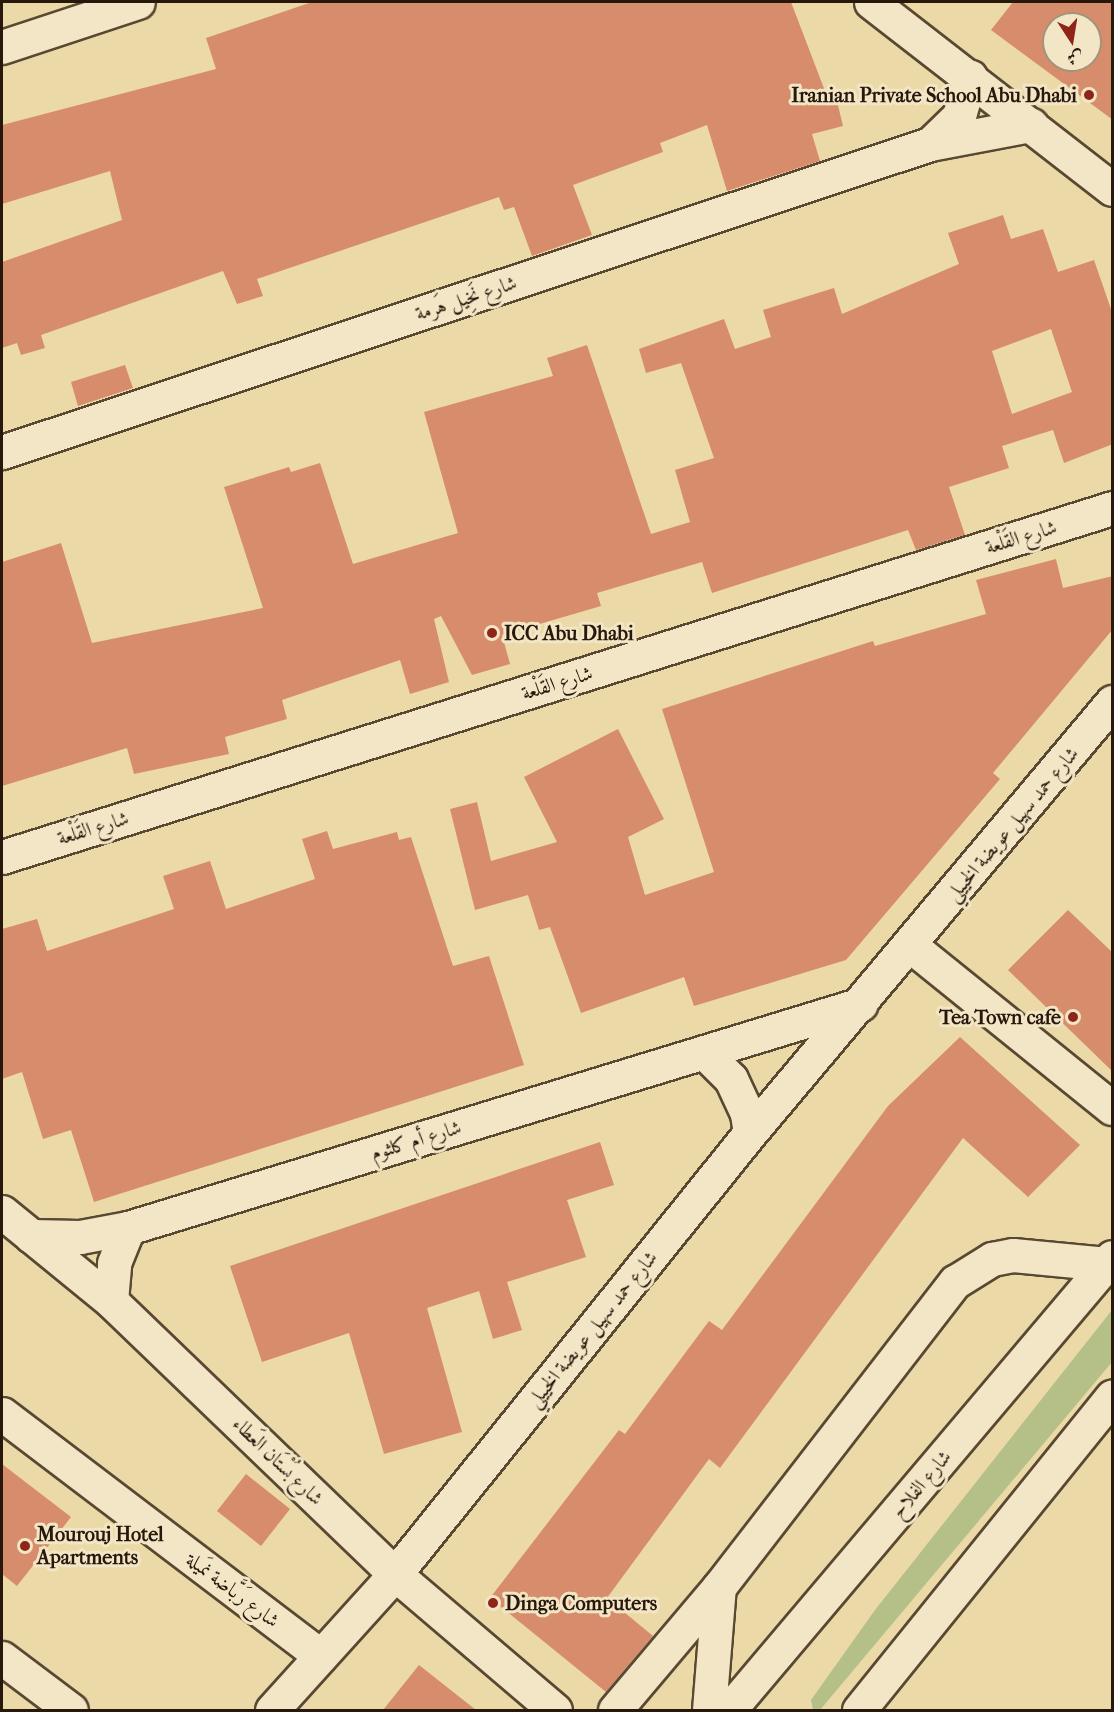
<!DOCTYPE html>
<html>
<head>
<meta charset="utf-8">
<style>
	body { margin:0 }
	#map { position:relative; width:1114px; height:1712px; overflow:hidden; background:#ebd9a7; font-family:"IM FELL French Canon",Amiri,serif }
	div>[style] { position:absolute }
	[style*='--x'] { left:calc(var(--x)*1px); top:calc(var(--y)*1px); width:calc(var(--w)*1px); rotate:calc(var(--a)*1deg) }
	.green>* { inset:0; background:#b5c089 }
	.building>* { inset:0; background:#d78d6b }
	.roads { filter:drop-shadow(2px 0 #594832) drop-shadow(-2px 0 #594832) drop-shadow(0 2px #594832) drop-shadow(0 -2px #594832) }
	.street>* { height:33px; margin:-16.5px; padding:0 16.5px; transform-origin:16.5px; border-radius:16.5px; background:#f2e6c6 }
	.secondary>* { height:33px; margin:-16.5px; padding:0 16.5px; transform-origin:16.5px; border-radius:16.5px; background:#f2e6c6 }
	.dots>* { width:16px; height:16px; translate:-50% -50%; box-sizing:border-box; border:3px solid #f2e6c6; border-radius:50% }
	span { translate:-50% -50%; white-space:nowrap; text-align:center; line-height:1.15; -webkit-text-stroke:6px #f2e6c6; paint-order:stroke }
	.poi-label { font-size:20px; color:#28180b; font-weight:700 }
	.right { translate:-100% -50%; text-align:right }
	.left { translate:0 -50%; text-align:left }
	.street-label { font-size:20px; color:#28180b }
	.frame { position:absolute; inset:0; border:3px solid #28180b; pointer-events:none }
	.north { position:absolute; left:1042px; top:12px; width:60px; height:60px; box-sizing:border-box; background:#f2e6c6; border:2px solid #a1947b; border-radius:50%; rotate:168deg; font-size:16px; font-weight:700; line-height:24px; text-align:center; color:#28180b }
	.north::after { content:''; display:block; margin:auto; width:21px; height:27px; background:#8f2418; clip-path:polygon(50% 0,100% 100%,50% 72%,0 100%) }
</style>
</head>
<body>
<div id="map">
	<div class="green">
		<i style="clip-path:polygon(1112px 1310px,1112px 1362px,820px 1710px,813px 1710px,811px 1700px,875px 1610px)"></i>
	</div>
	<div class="building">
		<i style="clip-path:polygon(312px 2px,791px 2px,828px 99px,836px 97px,843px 126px,812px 134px,820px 161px,727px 191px,707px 125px,660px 143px,663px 152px,573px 185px,592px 235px,532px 256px,514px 207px,504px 210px,499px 197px,257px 279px,263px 296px,237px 304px,223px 271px,41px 335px,45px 348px,21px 355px,17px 343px,2px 348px,2px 262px,122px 220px,110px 171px,2px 204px,2px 125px,216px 69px,206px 38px)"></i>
		<i style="clip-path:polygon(evenodd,1013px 2px,1113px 2px,1113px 120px,991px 30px,1013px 2px,1054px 24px,1090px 24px,1090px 60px,1054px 60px,1054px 24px)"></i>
		<i style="clip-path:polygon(evenodd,1003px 215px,1011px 239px,1043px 229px,1058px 272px,1094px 260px,1113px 315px,1113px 444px,1064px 463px,1053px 430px,1002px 446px,1009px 468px,949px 487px,965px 535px,916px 550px,908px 530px,712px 593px,702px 562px,597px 593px,601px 606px,502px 635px,510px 664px,472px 675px,441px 616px,434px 619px,449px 682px,410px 694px,400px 660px,282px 700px,287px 719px,225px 737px,229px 754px,134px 774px,127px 748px,2px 786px,2px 562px,61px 543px,92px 643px,263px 608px,224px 487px,289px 467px,291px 472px,320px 463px,353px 564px,458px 533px,424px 412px,553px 376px,547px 358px,587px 345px,651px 534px,690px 522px,675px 470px,714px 458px,681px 363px,646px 373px,639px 349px,724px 319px,735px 349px,771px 337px,763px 310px,834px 288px,842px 314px,959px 264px,948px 233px,1003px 215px,1051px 329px,1072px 392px,1012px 414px,992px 351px,1051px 329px)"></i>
		<i style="clip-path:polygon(125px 365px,133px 388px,78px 406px,71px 382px)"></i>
		<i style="clip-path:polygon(1056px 559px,1063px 588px,1113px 576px,1113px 629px,993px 773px,1000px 779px,846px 960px,694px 1006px,684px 977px,581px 1013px,550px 927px,539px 930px,528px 895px,475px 910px,450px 809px,477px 802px,491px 861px,557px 842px,524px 777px,618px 729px,664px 819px,628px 837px,645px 895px,714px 872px,662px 709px,873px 641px,875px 646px,986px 614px,976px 580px)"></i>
		<i style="clip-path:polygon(327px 831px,333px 849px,397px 832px,399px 840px,411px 837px,453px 966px,489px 956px,524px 1065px,94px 1202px,71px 1130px,43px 1139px,22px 1072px,2px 1079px,2px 929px,37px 919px,47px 951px,174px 909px,163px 876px,210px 861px,226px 909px,315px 879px,302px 839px)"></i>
		<i style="clip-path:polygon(1068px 910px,1113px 953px,1113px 1072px,1008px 970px)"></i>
		<i style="clip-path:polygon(960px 1037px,1080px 1145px,1028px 1197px,963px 1138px,720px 1468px,709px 1459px,607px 1598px,653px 1636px,606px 1692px,490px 1598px,619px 1430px,625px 1434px,709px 1321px,722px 1330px,888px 1106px)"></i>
		<i style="clip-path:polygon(600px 1142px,614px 1185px,567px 1200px,586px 1257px,507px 1282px,522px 1330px,493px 1339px,479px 1291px,427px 1308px,462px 1432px,384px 1454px,349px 1333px,262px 1362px,230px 1266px)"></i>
		<i style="clip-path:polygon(2px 1464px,71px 1517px,17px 1586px,2px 1574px)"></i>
		<i style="clip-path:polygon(246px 1474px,290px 1509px,261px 1546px,217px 1511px)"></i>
		<i style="clip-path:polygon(419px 1665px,476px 1710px,383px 1710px)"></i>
	</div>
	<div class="roads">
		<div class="street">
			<i style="--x:871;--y:2;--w:305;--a:37.8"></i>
			<i style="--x:2;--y:47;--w:143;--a:-18.3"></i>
			<i style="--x:930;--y:144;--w:40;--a:-44"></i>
			<i style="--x:959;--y:116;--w:41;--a:-74.2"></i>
			<i style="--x:2;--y:452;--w:978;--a:-18.36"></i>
			<i style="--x:930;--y:144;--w:103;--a:-10.7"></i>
			<i style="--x:2;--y:857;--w:1164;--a:-17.45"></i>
			<i style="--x:911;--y:946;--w:258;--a:38.9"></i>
			<i style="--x:704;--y:1052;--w:38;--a:45"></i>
			<i style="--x:731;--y:1079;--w:38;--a:65"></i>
			<i style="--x:747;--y:1114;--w:19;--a:81"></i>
			<i style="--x:2;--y:1212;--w:141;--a:39.2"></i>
			<i style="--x:111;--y:1301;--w:394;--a:43.9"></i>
			<i style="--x:395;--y:1574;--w:210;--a:40.4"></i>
			<i style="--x:31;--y:1236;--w:49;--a:1.2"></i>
			<i style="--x:80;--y:1237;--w:49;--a:-10.6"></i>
			<i style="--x:128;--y:1228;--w:766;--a:-16.99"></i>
			<i style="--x:111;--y:1301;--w:38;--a:-85"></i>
			<i style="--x:114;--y:1263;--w:38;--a:-68"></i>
			<i style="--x:2;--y:1414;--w:400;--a:37.2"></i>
			<i style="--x:2;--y:1658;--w:86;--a:37"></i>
			<i style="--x:272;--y:1710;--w:183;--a:-47.9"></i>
			<i style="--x:395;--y:1574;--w:566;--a:-51.17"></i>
			<i style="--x:750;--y:1133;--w:563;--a:-49.97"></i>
			<i style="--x:615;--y:1710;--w:161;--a:-49.8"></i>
			<i style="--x:719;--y:1587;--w:386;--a:-52.3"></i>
			<i style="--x:955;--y:1282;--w:44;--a:-31.9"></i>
			<i style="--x:992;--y:1259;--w:21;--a:-11"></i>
			<i style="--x:1013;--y:1255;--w:94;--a:5.5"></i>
			<i style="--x:709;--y:1710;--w:123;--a:-85.4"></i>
		</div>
		<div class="secondary">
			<i style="--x:729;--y:1710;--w:593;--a:-49.79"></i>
			<i style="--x:859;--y:1710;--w:403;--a:-51.1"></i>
		</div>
	</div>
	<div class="dots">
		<i style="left:1089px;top:95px;background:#8f2418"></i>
		<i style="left:492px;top:633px;background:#8f2418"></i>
		<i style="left:1073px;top:1017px;background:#8f2418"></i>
		<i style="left:25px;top:1546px;background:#8f2418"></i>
		<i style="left:493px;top:1603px;background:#8f2418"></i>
	</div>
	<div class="poi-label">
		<span class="right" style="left:1077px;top:95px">Iranian Private School Abu Dhabi</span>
		<span class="left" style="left:504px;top:633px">ICC Abu Dhabi</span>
		<span class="right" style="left:1061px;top:1017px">Tea Town cafe</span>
		<span class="left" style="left:37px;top:1546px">Mourouj Hotel<br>Apartments</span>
		<span class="left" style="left:505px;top:1603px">Dinga Computers</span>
	</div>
	<div class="street-label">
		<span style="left:466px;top:298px;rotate:-18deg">شارع نَخِيل هَرمة</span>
		<span style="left:1021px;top:537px;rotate:-17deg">شارع القَلْعة</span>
		<span style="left:557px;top:683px;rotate:-17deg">شارع القَلْعة</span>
		<span style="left:1012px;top:824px;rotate:-50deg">شارع حمد سهيل عويضة الخييلي</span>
		<span style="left:93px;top:828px;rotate:-17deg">شارع القَلْعة</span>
		<span style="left:416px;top:1140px;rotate:-17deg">شارع أم كلثوم</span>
		<span style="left:592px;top:1329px;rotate:-51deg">شارع حمد سهيل عويضة الخييلي</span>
		<span style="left:278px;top:1461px;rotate:44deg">شارع بُسْتَان العَطاء</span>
		<span style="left:921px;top:1484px;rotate:-50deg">شارع الفلاح</span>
		<span style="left:233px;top:1590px;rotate:37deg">شارع رَبَّاضة نمَيلة</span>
	</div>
	<div class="frame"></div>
	<div class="north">ش</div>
</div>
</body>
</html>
